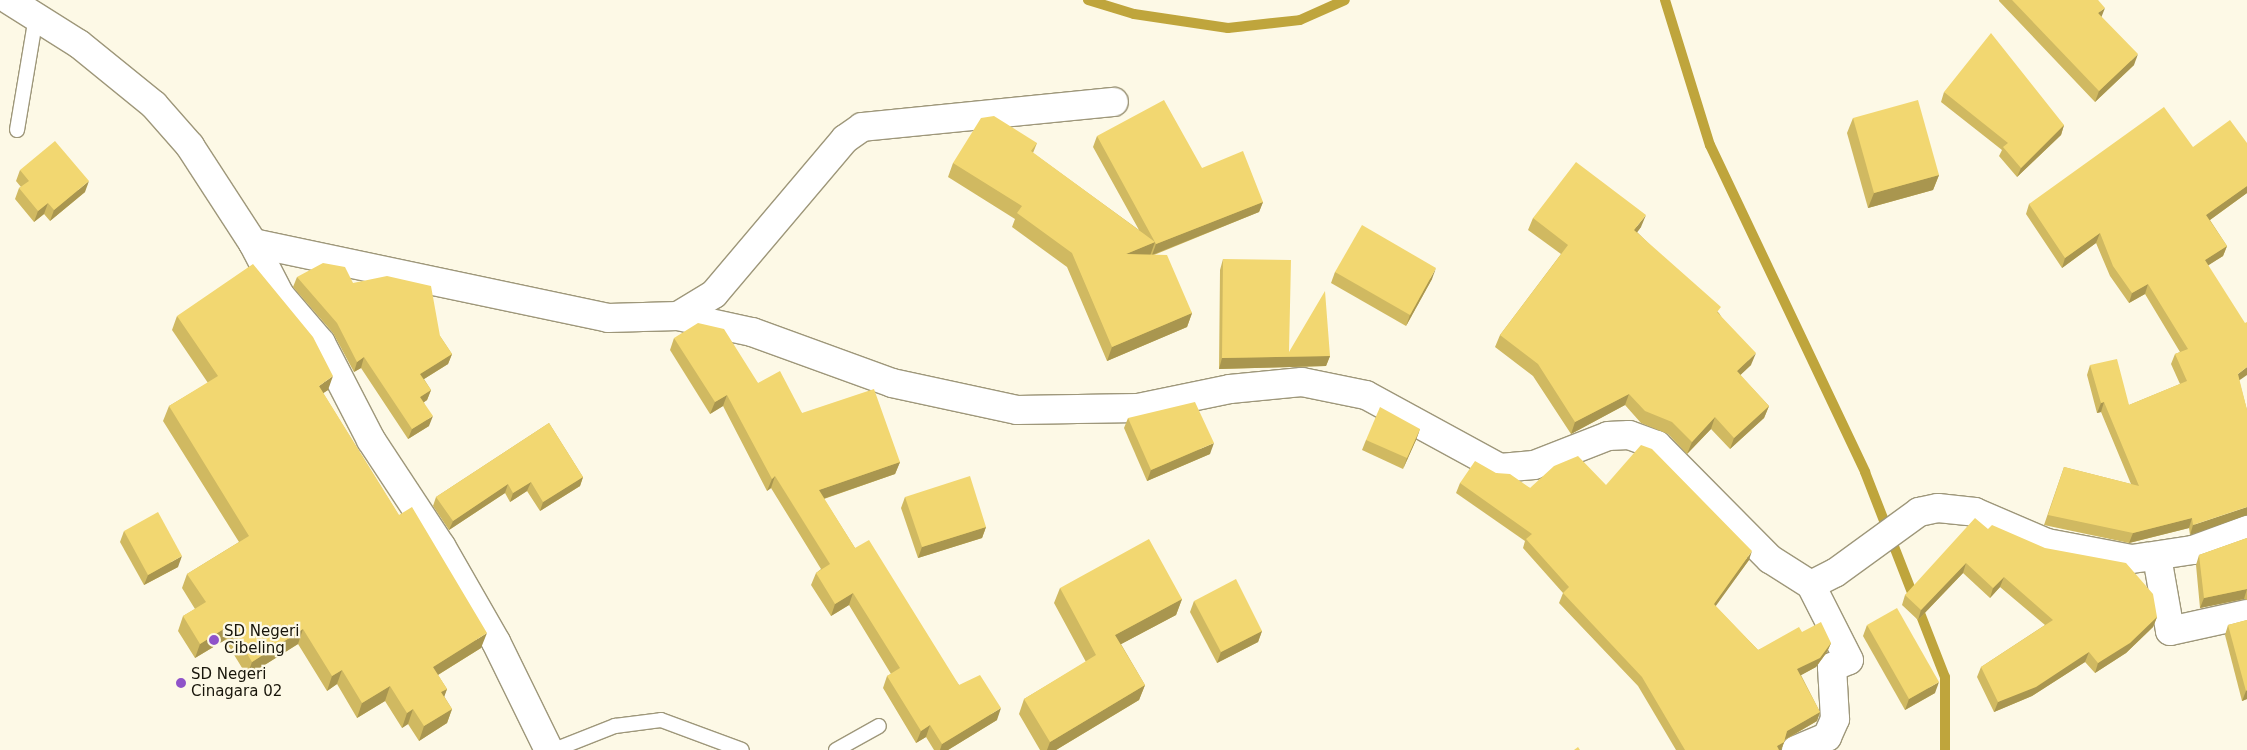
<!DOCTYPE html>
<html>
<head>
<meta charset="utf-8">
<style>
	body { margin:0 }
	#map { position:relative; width:2247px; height:750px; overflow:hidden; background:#fdf9e6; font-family:"DejaVu Sans",sans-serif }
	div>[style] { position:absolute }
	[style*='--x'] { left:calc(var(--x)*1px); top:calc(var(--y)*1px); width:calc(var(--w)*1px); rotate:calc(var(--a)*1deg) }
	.stream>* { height:10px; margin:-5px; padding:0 5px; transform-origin:5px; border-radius:5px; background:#bfa53c }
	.roads { filter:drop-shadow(1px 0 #9e977a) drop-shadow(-1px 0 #9e977a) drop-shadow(0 1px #9e977a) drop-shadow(0 -1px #9e977a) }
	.lane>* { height:14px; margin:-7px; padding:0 7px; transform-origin:7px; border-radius:7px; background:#fff }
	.street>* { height:28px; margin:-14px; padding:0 14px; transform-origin:14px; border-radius:14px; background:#fff }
	.wall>* { inset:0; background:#d0b961 }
	.shaded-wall>* { inset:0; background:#a9964f }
	.building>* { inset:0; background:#f2d771 }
	.dots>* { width:14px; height:14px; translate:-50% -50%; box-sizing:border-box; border:2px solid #fdf9e6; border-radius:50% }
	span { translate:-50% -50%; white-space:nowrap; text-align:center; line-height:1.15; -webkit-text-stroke:4.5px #fdf9e6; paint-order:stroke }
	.poi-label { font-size:15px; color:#18150a }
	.left { translate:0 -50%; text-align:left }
</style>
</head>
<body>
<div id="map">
	<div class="stream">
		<i style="--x:1088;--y:0;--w:48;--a:16.9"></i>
		<i style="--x:1134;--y:14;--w:95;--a:8.5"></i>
		<i style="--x:1228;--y:28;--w:72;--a:-6.3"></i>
		<i style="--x:1300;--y:20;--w:49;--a:-24"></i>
		<i style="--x:1665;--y:0;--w:152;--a:72.8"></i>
		<i style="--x:1710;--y:145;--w:362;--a:64.6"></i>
		<i style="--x:1865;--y:472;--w:220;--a:68.7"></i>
		<i style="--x:1945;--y:677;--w:73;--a:90"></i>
	</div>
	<div class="roads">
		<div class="lane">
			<i style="--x:17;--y:130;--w:115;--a:-80.5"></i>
			<i style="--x:554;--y:750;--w:66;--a:-21.5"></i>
			<i style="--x:615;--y:726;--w:46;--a:-7.4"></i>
			<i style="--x:661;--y:720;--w:86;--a:20.3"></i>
			<i style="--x:836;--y:750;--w:49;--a:-29.2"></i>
		</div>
		<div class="street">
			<i style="--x:9;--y:0;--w:83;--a:32.2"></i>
			<i style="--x:79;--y:44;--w:97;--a:39.1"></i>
			<i style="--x:154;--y:105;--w:55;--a:48.7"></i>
			<i style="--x:190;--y:146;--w:116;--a:57"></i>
			<i style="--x:253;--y:243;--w:363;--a:11.9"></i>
			<i style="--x:608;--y:318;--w:70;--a:-1.6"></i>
			<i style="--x:678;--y:316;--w:76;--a:12.2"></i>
			<i style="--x:752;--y:332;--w:149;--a:20"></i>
			<i style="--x:892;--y:383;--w:128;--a:12.2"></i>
			<i style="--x:1017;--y:410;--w:121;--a:-0.9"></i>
			<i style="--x:1138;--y:408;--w:94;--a:-11.7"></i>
			<i style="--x:1230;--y:389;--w:72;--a:-5.6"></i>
			<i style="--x:1302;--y:382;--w:65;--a:11.5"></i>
			<i style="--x:1366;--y:395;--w:153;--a:28.6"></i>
			<i style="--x:1500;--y:468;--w:34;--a:-5"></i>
			<i style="--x:1534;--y:465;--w:79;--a:-21.4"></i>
			<i style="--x:1608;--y:436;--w:21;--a:-3"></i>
			<i style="--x:1629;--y:435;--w:30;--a:20"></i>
			<i style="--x:1657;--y:445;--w:161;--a:45.3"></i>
			<i style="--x:1770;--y:559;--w:49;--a:32.4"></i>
			<i style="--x:1811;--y:585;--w:27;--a:-27"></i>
			<i style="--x:1835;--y:573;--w:104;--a:-36"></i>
			<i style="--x:1919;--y:512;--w:19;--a:-12"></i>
			<i style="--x:1938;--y:508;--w:37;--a:6"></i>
			<i style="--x:1975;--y:512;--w:78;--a:23.3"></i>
			<i style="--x:2047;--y:543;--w:86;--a:10.7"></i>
			<i style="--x:2132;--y:559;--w:62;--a:-8.4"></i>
			<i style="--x:2193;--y:550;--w:58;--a:-20.3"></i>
			<i style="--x:253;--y:243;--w:59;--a:62.6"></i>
			<i style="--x:280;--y:295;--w:63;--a:49.5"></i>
			<i style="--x:321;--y:343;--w:109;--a:62.7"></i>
			<i style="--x:371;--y:440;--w:127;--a:56.6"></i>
			<i style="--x:441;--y:546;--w:111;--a:60.2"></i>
			<i style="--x:496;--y:642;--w:120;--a:63.9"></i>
			<i style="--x:678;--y:316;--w:42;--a:-31.4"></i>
			<i style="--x:714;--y:294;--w:203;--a:-49.8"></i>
			<i style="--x:845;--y:139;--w:21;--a:-35"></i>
			<i style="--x:862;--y:127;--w:253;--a:-5.7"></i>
			<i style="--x:2157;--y:557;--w:75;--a:80"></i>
			<i style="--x:2170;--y:631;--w:79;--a:-12.4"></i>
			<i style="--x:1796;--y:750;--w:34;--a:-23"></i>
			<i style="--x:1827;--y:737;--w:20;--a:-66"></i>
			<i style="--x:1835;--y:719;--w:52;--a:-93.3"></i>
			<i style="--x:1832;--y:667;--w:18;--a:-22"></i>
			<i style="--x:1849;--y:660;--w:84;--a:-116.9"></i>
		</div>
	</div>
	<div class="wall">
		<i style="clip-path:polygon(1999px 0,2098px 0,2101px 17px,2134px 65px,2095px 102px,1999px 1px)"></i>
		<i style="clip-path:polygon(1944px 92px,2064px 125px,2061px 135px,2017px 177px,1999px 156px,2002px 150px,1941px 102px)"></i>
		<i style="clip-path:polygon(1853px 118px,1939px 175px,1933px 190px,1868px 208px,1847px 133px)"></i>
		<i style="clip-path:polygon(1097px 136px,1202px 168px,1263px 202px,1259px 212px,1154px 255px,1192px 313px,1187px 327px,1107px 361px,1067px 267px,1012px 227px,1015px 219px,948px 177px,953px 163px,1037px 143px,1033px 153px,1139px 230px,1093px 147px)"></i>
		<i style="clip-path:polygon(2247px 143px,2247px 193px,2210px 220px,2227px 246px,2223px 256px,2208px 265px,2247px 410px,2190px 535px,2189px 528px,2129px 543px,2044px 525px,2064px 467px,2131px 484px,2101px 412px,2097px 413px,2087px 375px,2090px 365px,2129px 405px,2180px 384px,2171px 364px,2175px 354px,2180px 352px,2145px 294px,2129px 303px,2110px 276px,2096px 243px,2062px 268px,2026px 214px,2029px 204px,2193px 147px)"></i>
		<i style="clip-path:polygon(20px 170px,85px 192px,50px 221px,44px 214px,34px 222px,15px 199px,19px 188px,21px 187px,16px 181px)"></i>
		<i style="clip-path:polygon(1533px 218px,1641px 227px,1637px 232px,1719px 313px,1751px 365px,1740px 375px,1769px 406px,1764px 418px,1730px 449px,1711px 429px,1687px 454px,1668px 434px,1641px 423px,1625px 405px,1571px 434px,1533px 376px,1495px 347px,1500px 335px,1561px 254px,1528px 230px)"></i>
		<i style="clip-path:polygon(1223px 259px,1289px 352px,1330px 356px,1326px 366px,1219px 369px,1220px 270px)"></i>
		<i style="clip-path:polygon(1335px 272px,1432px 279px,1406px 326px,1331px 283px)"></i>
		<i style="clip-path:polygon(297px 277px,353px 283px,440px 336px,452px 354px,448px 364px,424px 379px,431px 390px,427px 400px,424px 402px,429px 426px,408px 439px,361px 368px,354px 372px,333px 333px,293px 287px)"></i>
		<i style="clip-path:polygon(177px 316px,328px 390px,323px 393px,481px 648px,438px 675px,447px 689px,444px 696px,452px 709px,447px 723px,419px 741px,408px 724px,402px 728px,385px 701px,357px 718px,337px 684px,327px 691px,298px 644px,247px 676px,225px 640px,195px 658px,178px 631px,183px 616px,195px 609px,182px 588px,187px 574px,239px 542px,163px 421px,169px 406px,208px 383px,172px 330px)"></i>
		<i style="clip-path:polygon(674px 338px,758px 383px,802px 413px,900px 462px,895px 474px,824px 499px,855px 548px,959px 685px,997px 720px,948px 750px,934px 750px,926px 737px,916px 743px,883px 688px,887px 676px,891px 674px,849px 605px,831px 616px,811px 585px,816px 573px,821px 569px,771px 488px,767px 491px,723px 406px,710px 414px,670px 350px)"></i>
		<i style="clip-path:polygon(1128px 418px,1210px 454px,1147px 481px,1124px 428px)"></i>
		<i style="clip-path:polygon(549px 423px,583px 477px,580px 486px,540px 511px,527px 491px,510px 502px,505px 493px,449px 530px,433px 506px,436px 497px)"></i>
		<i style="clip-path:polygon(1420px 429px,1416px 440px,1403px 469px,1362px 450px,1366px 440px)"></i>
		<i style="clip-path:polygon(1496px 473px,1530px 488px,1606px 485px,1749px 560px,1715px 606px,1758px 650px,1802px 632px,1831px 643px,1827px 652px,1816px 667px,1801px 675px,1820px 712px,1817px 721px,1785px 740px,1781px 750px,1676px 750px,1638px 686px,1559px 603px,1563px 593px,1523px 548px,1525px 541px,1456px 493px,1460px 483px)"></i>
		<i style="clip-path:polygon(905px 497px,986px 527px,982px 538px,918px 558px,901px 508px)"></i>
		<i style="clip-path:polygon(1988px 529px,2157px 617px,2153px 627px,2126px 653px,2095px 673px,2085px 662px,2032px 696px,1994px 712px,1977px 677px,1981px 667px,2045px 625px,2000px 587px,1990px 598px,1963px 573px,1918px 620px,1902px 605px,1905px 595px)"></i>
		<i style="clip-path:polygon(124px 531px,178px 567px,144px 585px,120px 542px)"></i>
		<i style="clip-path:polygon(2247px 538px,2247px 600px,2244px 599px,2200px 608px,2196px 565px,2199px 555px)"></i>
		<i style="clip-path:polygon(1060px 588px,1182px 599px,1176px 615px,1121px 644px,1145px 685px,1139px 700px,1056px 750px,1040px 750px,1019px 714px,1024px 699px,1086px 662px,1054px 603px)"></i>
		<i style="clip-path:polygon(1194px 601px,1262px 631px,1258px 642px,1217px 663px,1190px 612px)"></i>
		<i style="clip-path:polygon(2247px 620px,2247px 699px,2242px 701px,2225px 635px,2228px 625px)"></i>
		<i style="clip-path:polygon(1867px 625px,1935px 693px,1905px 710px,1863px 636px)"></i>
	</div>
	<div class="shaded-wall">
		<i style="clip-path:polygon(2105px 8px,2101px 18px,2098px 13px)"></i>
		<i style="clip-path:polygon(2138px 54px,2134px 65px,2095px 102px,2099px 91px)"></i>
		<i style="clip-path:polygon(2064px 125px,2061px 135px,2017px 177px,2021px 168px)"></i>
		<i style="clip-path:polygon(1939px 175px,1933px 190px,1868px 208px,1874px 193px)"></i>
		<i style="clip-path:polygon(89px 181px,85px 192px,50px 221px,54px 210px)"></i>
		<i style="clip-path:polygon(2247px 186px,2247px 193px,2203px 225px,2206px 215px)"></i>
		<i style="clip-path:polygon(1263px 202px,1259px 212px,1152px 255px,1156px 244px)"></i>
		<i style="clip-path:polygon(48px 203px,44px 214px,34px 222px,38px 211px)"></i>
		<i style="clip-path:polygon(1646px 215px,1641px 227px,1630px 242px,1634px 230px)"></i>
		<i style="clip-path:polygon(2100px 233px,2096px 243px,2062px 268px,2065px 258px)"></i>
		<i style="clip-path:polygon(1155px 242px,1150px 256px,1126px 254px)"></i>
		<i style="clip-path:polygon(2227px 246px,2223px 256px,2201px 270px,2205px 260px)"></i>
		<i style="clip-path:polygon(1436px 268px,1432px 279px,1406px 326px,1410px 315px)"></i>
		<i style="clip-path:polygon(2148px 284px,2145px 294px,2129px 303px,2132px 293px)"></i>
		<i style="clip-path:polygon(1192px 313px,1187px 327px,1107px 361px,1112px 347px)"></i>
		<i style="clip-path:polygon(1756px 353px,1751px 365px,1732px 383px,1737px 371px)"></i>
		<i style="clip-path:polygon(452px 354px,448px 364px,416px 384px,420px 374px)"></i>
		<i style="clip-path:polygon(1330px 356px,1326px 366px,1219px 369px,1222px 358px)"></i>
		<i style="clip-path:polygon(364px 357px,361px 368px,354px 372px,357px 362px)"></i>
		<i style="clip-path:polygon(2247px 367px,2247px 375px,2234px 384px,2238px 374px)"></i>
		<i style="clip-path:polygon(333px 376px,328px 390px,313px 400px,319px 386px)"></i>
		<i style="clip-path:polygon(431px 390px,427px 400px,417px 407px,420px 397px)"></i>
		<i style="clip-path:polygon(1629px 394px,1625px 405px,1571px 434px,1575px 422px)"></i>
		<i style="clip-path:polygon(727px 395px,723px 406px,710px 414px,715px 402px)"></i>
		<i style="clip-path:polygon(2104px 402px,2101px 412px,2097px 413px,2101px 403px)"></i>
		<i style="clip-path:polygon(1769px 406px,1764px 418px,1730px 449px,1734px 438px)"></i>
		<i style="clip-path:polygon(433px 416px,429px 426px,408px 439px,412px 429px)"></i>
		<i style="clip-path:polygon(1715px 417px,1711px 429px,1687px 454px,1692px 442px)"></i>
		<i style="clip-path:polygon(1420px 429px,1416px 440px,1403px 469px,1407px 458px)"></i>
		<i style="clip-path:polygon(1214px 443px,1210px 454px,1147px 481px,1151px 470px)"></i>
		<i style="clip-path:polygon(900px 462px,895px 474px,814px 502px,819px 490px)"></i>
		<i style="clip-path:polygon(775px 476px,771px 488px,767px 491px,772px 479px)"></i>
		<i style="clip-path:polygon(583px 477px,580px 486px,540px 511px,543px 502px)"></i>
		<i style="clip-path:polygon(531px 482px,527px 491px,510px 502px,513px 493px)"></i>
		<i style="clip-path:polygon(508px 484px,505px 493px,449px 530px,453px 521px)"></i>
		<i style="clip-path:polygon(2247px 507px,2247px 515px,2190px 535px,2193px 525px)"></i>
		<i style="clip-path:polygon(2192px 518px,2189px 528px,2129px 543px,2133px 533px)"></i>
		<i style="clip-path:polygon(986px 527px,982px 538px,918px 558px,922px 547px)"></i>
		<i style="clip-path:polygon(1752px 551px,1749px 560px,1710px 614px,1714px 604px)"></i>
		<i style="clip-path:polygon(182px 556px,178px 567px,144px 585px,148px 575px)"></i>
		<i style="clip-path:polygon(1966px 563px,1963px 573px,1918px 620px,1921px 610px)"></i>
		<i style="clip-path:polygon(2004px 577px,2000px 587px,1990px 598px,1993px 588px)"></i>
		<i style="clip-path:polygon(2247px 589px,2244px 599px,2200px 608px,2204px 598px)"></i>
		<i style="clip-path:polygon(853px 593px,849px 605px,831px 616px,835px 604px)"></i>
		<i style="clip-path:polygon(1182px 599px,1176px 615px,1110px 650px,1115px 635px)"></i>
		<i style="clip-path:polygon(2157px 617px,2153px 627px,2126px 653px,2095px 673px,2098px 663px)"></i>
		<i style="clip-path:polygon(230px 625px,225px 640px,195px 658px,200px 644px)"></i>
		<i style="clip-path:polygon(303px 629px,298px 644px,247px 676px,252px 662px)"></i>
		<i style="clip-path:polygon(1262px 631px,1258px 642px,1217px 663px,1221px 652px)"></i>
		<i style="clip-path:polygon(487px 633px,481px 648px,428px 681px,433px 667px)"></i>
		<i style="clip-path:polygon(1831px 643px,1827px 652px,1816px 667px,1794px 679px,1797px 669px)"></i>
		<i style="clip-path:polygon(2089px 652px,2085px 662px,2032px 696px,1994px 712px,1998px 702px)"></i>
		<i style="clip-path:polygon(342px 670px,337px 684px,327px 691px,332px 676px)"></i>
		<i style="clip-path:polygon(1939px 682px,1935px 693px,1905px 710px,1909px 699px)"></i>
		<i style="clip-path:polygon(1145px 685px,1139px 700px,1056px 750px,1047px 750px,1050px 742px)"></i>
		<i style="clip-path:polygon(390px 686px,385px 701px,357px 718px,362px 703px)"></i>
		<i style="clip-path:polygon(447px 689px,442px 703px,441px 692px)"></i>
		<i style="clip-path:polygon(2247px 690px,2247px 699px,2242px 701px,2246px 691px)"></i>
		<i style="clip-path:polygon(1001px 708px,997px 720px,948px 750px,940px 750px,942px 744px)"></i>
		<i style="clip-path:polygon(413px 709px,408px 724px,402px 728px,407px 713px)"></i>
		<i style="clip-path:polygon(452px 709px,447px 723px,419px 741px,424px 726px)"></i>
		<i style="clip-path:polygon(1820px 712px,1817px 721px,1784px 740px,1787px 731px)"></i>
		<i style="clip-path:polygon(930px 725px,926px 737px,916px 743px,921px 731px)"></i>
		<i style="clip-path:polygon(1784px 742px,1781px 750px,1775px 750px,1777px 746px)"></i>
	</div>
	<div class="building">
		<i style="clip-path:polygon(2012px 0,2098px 0,2105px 8px,2098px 13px,2138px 54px,2099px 91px)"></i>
		<i style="clip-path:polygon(1991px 33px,2064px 125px,2021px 168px,2003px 147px,2008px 143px,1944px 92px)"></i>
		<i style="clip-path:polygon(1164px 100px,1202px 168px,1243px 151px,1263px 202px,1156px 244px,1097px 136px)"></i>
		<i style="clip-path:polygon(1918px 100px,1939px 175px,1874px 193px,1853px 118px)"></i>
		<i style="clip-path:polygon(2164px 107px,2193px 147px,2230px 120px,2247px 143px,2247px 186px,2206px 215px,2227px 246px,2205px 260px,2245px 323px,2247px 322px,2247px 367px,2238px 374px,2247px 410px,2247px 507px,2193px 525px,2192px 518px,2133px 533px,2048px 515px,2064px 467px,2139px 486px,2104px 402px,2101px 403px,2090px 365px,2117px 359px,2129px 405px,2187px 381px,2175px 354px,2188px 349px,2148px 284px,2132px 293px,2113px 266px,2100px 233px,2065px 258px,2029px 204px)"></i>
		<i style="clip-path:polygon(994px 116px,1037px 143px,1031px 151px,1155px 242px,1126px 254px,1167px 255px,1192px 313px,1112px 347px,1072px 253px,1017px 213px,1022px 206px,953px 163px,981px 118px)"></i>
		<i style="clip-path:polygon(55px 141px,89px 181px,54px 210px,48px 203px,38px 211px,19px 188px,29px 181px,20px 170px)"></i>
		<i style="clip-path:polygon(1576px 162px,1646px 215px,1634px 230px,1721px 307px,1717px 312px,1756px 353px,1737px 371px,1769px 406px,1734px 438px,1715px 417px,1692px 442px,1672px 422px,1645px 411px,1629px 394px,1575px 422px,1538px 364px,1500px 335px,1568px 245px,1533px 218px)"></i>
		<i style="clip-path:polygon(1362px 225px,1436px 268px,1410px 315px,1335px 272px)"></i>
		<i style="clip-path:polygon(1223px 259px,1291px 260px,1289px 352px,1325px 291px,1330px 356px,1222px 358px)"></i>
		<i style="clip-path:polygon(323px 263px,345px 267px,353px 283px,387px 276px,431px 286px,440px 336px,452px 354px,420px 374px,431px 390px,420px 397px,433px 416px,412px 429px,364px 357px,357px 362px,337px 323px,297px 277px)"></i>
		<i style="clip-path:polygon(253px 264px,313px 337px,333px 376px,319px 386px,399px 515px,412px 507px,487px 633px,433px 667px,447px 689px,441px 692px,452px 709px,424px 726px,413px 709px,407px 713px,390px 686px,362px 703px,342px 670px,332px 676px,303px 629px,252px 662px,230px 625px,200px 644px,183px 616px,206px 602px,187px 574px,249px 536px,169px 406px,218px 376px,177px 316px)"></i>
		<i style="clip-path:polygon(698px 323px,724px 329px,758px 383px,780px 371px,802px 413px,874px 389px,900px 462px,819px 490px,855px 548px,869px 540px,959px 685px,980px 675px,1001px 708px,942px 744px,930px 725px,921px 731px,887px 676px,900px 668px,853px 593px,835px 604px,816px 573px,830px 564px,775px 476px,772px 479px,727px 395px,715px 402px,674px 338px)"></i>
		<i style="clip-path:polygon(1195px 402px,1214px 443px,1151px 470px,1128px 418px)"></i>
		<i style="clip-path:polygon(1380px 407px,1420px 429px,1407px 458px,1366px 440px)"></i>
		<i style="clip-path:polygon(549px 423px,583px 477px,543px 502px,531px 482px,513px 493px,508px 484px,453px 521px,436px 497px)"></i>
		<i style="clip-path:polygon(1641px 445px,1652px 449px,1752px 551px,1714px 604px,1758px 650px,1799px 627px,1802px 632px,1821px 622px,1831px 643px,1820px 658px,1797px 669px,1820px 712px,1787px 731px,1784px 742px,1777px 746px,1779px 750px,1685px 750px,1642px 677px,1563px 593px,1569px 587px,1526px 539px,1532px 534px,1460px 483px,1475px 461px,1496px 473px,1510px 474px,1530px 488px,1554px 466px,1578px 456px,1606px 485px)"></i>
		<i style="clip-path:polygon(970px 476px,986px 527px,922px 547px,905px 497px)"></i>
		<i style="clip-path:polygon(158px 512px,182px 556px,148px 575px,124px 531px)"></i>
		<i style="clip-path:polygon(1975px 518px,1988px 529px,1992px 525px,2045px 548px,2126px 563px,2153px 594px,2157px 617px,2130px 643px,2098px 663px,2089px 652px,2036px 687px,1998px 702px,1981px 667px,2053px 620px,2004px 577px,1993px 588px,1966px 563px,1921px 610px,1905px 595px)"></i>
		<i style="clip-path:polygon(2247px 538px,2247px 589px,2204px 598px,2199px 555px)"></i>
		<i style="clip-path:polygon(1149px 539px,1182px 599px,1115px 635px,1145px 685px,1050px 742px,1024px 699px,1096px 655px,1060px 588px)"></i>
		<i style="clip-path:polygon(1236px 579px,1262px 631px,1221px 652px,1194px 601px)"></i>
		<i style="clip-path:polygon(1897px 608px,1939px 682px,1909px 699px,1867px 625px)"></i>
		<i style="clip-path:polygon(2247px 620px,2247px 690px,2246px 691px,2228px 625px)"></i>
		<i style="clip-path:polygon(1578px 747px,1580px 750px,1574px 750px)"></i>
	</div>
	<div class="dots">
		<i style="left:214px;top:640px;background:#8f53c9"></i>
		<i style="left:181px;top:683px;background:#8f53c9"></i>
	</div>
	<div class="poi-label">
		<span class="left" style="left:224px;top:640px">SD Negeri<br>Cibeling</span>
		<span class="left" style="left:191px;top:683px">SD Negeri<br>Cinagara 02</span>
	</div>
</div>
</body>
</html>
